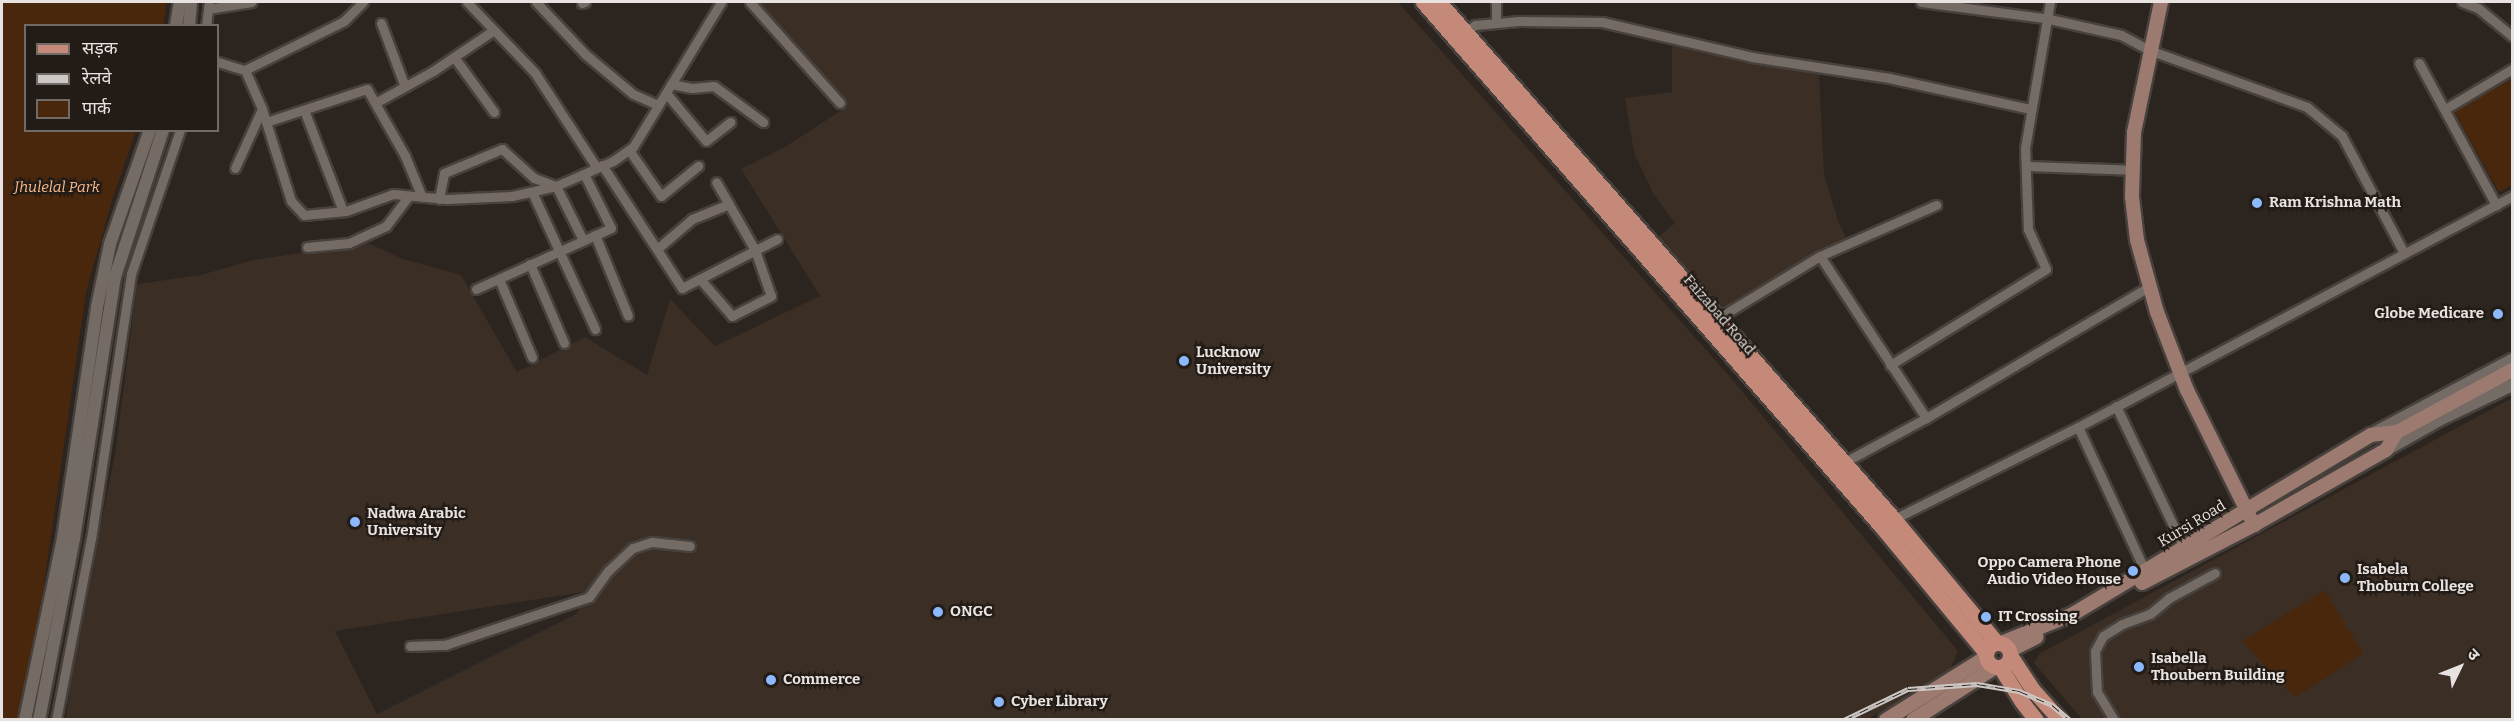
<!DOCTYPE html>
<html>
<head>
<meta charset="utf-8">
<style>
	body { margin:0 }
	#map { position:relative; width:2514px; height:721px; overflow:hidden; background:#2c241f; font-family:Bitter,"Noto Sans Devanagari",serif }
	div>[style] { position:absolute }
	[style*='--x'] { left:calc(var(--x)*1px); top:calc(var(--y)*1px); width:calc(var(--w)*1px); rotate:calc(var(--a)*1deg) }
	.built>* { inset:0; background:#3a2e25 }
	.green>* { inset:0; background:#49270c }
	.roads { filter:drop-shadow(2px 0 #47413d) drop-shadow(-2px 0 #47413d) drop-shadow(0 2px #47413d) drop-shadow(0 -2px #47413d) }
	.minor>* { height:9px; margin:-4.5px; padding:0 4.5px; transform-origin:4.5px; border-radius:4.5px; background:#746b65 }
	.tertiary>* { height:12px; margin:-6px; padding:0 6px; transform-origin:6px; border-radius:6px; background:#746b65 }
	.secondary>* { height:14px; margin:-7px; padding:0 7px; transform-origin:7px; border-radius:7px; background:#9c7a6f }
	.primary>* { height:15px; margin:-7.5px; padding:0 7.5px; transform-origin:7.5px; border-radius:7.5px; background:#c48978 }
	.primary>.ring { margin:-7.5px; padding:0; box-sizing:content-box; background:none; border:15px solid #c48978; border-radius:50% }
	.rail>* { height:5px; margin-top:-2.5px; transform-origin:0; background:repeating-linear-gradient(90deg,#221b16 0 9px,#cdc8c5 0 18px); box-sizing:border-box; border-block:2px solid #cdc8c5 }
	.dots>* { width:16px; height:16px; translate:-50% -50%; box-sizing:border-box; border:3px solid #221b16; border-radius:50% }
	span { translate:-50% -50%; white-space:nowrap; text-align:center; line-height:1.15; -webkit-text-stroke:4.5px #221b16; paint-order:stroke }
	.park-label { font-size:15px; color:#f9b98b; font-style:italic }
	.poi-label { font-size:15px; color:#e8e3e0; font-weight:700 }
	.left { translate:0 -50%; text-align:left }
	.right { translate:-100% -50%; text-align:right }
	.street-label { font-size:15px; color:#e8e3e0 }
	.frame { position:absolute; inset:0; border:3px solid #e8e3e0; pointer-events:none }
	.legend { position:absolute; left:24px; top:24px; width:195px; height:108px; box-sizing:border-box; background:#221b16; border:2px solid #716b67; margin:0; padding:8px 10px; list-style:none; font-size:18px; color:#e8e3e0 }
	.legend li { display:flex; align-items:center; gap:12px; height:30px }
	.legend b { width:30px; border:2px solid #716b67 }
	.north { position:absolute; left:2430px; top:637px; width:60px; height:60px; -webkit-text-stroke:4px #221b16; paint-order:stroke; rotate:47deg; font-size:16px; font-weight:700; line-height:24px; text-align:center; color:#e8e3e0 }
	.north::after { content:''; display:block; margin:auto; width:21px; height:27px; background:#e8e3e0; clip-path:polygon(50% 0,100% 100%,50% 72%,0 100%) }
</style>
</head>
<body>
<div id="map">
	<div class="built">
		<i style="clip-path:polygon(evenodd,756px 2px,1398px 2px,1731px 378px,1958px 651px,1950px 670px,1866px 720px,66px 720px,71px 673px,115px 454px,137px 284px,201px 275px,253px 260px,368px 243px,403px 259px,461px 275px,517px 372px,585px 337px,647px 375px,670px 299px,715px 346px,820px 296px,741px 169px,785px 147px,848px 106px,756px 2px,590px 591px,576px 614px,377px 714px,335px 631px,590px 591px)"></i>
		<i style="clip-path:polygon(1672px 46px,1819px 73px,1824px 174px,1838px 221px,1846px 237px,1720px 312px,1658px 237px,1675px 223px,1654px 195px,1634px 153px,1625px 98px,1672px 92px)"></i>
		<i style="clip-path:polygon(2512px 398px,2512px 719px,2082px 719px,2034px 663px,2039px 654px)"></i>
	</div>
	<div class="green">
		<i style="clip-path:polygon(2px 2px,167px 2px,163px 25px,26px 26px,26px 130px,136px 131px,113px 197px,86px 292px,44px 585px,18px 720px,2px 719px)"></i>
		<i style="clip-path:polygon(2512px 79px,2512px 185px,2499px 192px,2454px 111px)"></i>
		<i style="clip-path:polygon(2325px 590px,2363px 654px,2295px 697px,2242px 641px)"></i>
	</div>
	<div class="roads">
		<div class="minor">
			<i style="--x:467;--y:2;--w:98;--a:46.2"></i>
			<i style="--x:535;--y:73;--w:113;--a:56.9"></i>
			<i style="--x:536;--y:2;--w:71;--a:46.7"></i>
			<i style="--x:585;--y:54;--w:62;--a:39.8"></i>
			<i style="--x:633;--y:94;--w:27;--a:24"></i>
			<i style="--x:750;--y:2;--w:135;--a:48.3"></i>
			<i style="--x:1496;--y:2;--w:21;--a:90"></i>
			<i style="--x:1921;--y:2;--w:125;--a:7.4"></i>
			<i style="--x:2045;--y:18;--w:78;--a:12.6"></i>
			<i style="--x:2121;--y:35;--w:32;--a:28"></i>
			<i style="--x:2149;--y:50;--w:168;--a:19.8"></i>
			<i style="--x:2307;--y:107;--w:45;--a:39.6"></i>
			<i style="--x:2342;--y:136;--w:132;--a:62.1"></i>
			<i style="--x:2462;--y:2;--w:17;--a:21"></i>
			<i style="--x:2478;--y:8;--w:44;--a:39.5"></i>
			<i style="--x:582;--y:3;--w:3;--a:-18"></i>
			<i style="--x:208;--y:9;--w:44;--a:-9.2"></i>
			<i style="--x:381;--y:23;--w:68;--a:69.4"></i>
			<i style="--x:206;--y:26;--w:24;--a:-83"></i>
			<i style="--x:1462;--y:34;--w:16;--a:-35"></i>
			<i style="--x:1475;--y:25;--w:44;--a:-5.2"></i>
			<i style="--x:1519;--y:21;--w:83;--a:0.7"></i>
			<i style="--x:1602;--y:22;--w:154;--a:13.1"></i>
			<i style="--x:1752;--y:57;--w:139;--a:8.7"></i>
			<i style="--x:1889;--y:78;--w:144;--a:12.4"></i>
			<i style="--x:454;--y:57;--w:68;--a:54"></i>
			<i style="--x:218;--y:62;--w:28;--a:17"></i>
			<i style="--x:245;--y:70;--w:43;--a:66.4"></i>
			<i style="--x:262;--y:109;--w:96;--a:72.5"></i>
			<i style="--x:291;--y:201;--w:19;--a:47"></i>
			<i style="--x:304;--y:215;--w:42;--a:-5.4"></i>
			<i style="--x:346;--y:211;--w:50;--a:-19.9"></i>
			<i style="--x:393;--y:194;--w:54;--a:5.3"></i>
			<i style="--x:447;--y:199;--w:65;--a:-2.6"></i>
			<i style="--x:512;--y:196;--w:45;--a:-12.8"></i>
			<i style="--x:556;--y:186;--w:62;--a:-23.7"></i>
			<i style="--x:613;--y:161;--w:24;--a:-35"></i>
			<i style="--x:633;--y:147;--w:170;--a:-58.7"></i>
			<i style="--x:2419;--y:63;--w:162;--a:61.5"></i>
			<i style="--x:245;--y:70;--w:110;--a:-26.3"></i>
			<i style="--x:344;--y:21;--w:27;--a:-45"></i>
			<i style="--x:671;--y:84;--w:21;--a:11"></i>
			<i style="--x:692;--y:88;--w:22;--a:-5"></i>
			<i style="--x:714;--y:86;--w:61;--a:36.3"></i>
			<i style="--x:666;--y:93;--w:62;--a:50.2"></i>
			<i style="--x:706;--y:141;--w:31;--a:-38"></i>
			<i style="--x:375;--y:103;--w:66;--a:-28.9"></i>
			<i style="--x:433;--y:71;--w:73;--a:-33.9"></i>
			<i style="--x:2445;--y:109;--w:78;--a:-30.8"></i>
			<i style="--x:304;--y:110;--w:108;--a:68.9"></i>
			<i style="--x:266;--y:122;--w:106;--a:-18.1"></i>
			<i style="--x:367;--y:89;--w:77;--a:60.4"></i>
			<i style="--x:405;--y:156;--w:44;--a:67.5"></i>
			<i style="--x:629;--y:150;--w:56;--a:55.2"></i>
			<i style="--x:661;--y:196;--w:48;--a:-39"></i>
			<i style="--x:602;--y:165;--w:147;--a:57"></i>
			<i style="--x:682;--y:288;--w:107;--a:-27.3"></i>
			<i style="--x:2026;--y:166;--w:107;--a:2.1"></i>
			<i style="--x:235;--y:168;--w:65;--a:-65.4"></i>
			<i style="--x:532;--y:192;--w:151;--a:65.3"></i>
			<i style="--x:439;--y:199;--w:26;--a:-79"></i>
			<i style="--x:444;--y:173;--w:63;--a:-22.5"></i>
			<i style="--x:502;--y:149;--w:43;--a:42.2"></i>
			<i style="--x:534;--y:178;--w:23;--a:20"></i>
			<i style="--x:556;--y:186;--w:60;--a:63.4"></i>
			<i style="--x:595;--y:235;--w:87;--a:67.8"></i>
			<i style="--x:307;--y:247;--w:42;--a:-5.4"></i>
			<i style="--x:349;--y:243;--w:41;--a:-24.7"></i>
			<i style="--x:386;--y:226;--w:38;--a:-53"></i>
			<i style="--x:657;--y:249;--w:46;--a:-40.6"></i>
			<i style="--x:692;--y:219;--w:40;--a:-22"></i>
			<i style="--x:1820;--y:256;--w:194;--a:56.8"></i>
			<i style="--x:530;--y:264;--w:86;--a:66.7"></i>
			<i style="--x:499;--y:279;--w:85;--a:67.1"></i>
			<i style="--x:700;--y:279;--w:49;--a:49.1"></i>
			<i style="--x:732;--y:316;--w:44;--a:-27.1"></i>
			<i style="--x:771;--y:296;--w:49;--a:-109.2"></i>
			<i style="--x:755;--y:250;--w:78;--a:-119.8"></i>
			<i style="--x:476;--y:289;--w:148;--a:-24.3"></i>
			<i style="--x:611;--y:228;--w:60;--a:-116.6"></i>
			<i style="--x:1715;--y:320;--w:123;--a:-31.4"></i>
			<i style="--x:1820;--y:256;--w:127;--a:-23.7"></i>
			<i style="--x:1890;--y:365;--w:183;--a:-31.6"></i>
			<i style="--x:2046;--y:269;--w:44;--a:-114.2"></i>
			<i style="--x:2028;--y:229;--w:81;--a:-92.1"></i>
			<i style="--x:2025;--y:148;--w:148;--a:-80.3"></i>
			<i style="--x:2116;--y:406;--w:157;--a:64.4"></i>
			<i style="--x:2078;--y:427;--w:159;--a:65"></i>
			<i style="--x:1841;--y:464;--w:97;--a:-28.4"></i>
			<i style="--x:1926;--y:418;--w:260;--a:-30.5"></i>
			<i style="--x:1890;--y:521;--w:210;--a:-26.6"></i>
			<i style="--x:2078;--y:427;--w:492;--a:-28"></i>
			<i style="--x:410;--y:646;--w:35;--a:-2"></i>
			<i style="--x:445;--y:645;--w:152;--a:-18.4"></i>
			<i style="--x:589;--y:597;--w:32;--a:-54"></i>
			<i style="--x:608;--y:571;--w:34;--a:-43"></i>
			<i style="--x:633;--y:548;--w:20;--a:-18"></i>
			<i style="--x:652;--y:542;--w:38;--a:6"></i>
			<i style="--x:56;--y:720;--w:184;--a:-79.1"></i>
			<i style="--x:91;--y:539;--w:268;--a:-81.4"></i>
			<i style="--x:131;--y:274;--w:152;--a:-71.2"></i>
			<i style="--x:2114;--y:720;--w:33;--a:-121"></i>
			<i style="--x:2097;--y:692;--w:41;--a:-92.8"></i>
			<i style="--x:2095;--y:651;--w:17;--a:-62"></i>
			<i style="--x:2103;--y:636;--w:22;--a:-32"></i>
			<i style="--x:2122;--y:624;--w:30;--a:-20"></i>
			<i style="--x:2150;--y:614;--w:25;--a:-40"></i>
			<i style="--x:2169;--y:598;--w:52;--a:-28.5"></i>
		</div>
		<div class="tertiary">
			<i style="--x:176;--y:26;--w:24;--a:-81"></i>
			<i style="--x:189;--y:26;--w:24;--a:-85"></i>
			<i style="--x:2372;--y:434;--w:158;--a:-27.9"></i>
			<i style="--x:2386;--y:450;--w:61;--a:-29.5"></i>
			<i style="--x:2439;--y:420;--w:81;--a:-25.6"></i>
			<i style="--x:25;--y:720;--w:186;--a:-78.2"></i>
			<i style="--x:63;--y:538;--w:233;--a:-81.6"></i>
			<i style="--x:97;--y:307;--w:64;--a:-78.3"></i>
			<i style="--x:110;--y:244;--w:121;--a:-70.7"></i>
			<i style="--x:39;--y:720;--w:185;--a:-79.1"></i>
			<i style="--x:74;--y:538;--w:264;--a:-81.1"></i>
			<i style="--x:115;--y:277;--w:155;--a:-71.9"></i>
		</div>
		<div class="secondary">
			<i style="--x:2161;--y:2;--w:133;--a:101.7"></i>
			<i style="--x:2134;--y:132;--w:65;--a:91.8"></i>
			<i style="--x:2132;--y:197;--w:43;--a:83.4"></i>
			<i style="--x:2137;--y:240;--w:75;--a:74.5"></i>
			<i style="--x:2157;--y:312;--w:84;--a:69"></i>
			<i style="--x:2187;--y:390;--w:151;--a:63.6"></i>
			<i style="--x:2142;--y:583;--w:126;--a:-27.4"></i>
			<i style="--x:2254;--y:525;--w:152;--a:-29.6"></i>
			<i style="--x:2386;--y:450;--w:21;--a:-59"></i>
			<i style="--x:2001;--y:643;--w:78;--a:-21.9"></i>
			<i style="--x:2073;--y:614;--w:348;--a:-31"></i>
			<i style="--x:2371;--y:435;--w:26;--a:-7"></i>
			<i style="--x:2397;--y:432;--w:131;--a:-28.3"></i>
			<i style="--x:2009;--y:651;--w:31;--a:-27"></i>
			<i style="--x:1886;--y:720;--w:118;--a:-32.2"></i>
			<i style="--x:1913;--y:720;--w:98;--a:-32.6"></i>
		</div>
		<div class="primary">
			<i style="--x:1423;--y:2;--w:696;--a:48.85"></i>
			<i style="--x:1881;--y:526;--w:165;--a:50.4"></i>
			<i style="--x:1439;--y:2;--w:689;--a:48.65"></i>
			<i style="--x:1894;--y:519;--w:161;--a:50.3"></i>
			<i class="ring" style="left:1986px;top:643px;width:9px;height:9px"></i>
			<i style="--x:2010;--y:655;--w:42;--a:56.7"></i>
			<i style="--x:2033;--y:690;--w:40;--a:48"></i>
			<i style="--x:2000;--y:667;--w:41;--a:57.8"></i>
			<i style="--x:2022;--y:702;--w:23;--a:52"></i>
		</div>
	</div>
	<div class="rail">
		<i style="--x:1844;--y:720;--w:71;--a:-25.8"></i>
		<i style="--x:1908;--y:689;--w:69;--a:-4.1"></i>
		<i style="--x:1977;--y:684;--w:43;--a:9.5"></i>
		<i style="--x:2019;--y:691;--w:36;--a:23"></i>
		<i style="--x:2052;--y:705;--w:23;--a:40"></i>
	</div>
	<div class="dots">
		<i style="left:2257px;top:203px;background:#8cb9fc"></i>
		<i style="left:2498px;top:314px;background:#8cb9fc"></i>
		<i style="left:1184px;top:361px;background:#8cb9fc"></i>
		<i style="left:355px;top:522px;background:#8cb9fc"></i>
		<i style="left:2133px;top:571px;background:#8cb9fc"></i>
		<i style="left:2345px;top:578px;background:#8cb9fc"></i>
		<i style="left:938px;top:612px;background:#8cb9fc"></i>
		<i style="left:1986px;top:617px;background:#8cb9fc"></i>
		<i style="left:2139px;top:667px;background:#8cb9fc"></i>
		<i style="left:771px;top:680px;background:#8cb9fc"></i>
		<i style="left:999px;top:702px;background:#8cb9fc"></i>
	</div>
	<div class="park-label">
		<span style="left:57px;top:188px">Jhulelal Park</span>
	</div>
	<div class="poi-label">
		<span class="left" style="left:2269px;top:203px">Ram Krishna Math</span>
		<span class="right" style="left:2484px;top:314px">Globe Medicare</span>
		<span class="left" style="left:1196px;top:361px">Lucknow<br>University</span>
		<span class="left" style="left:367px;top:522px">Nadwa Arabic<br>University</span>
		<span class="right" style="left:2121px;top:571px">Oppo Camera Phone<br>Audio Video House</span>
		<span class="left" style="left:2357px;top:578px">Isabela<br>Thoburn College</span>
		<span class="left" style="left:950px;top:612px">ONGC</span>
		<span class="left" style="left:1998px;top:617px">IT Crossing</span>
		<span class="left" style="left:2151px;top:667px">Isabella<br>Thoubern Building</span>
		<span class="left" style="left:783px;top:680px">Commerce</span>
		<span class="left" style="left:1011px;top:702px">Cyber Library</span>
	</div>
	<div class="street-label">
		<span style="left:1719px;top:315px;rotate:49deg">Faizabad Road</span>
		<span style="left:2192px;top:524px;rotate:-31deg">Kursi Road</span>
	</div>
	<div class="frame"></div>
	<ul class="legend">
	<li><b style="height:8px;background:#c48978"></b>सड़क</li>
	<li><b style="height:8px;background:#cdc8c5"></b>रेलवे</li>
	<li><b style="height:16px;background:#49270c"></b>पार्क</li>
	</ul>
	<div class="north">उ</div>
</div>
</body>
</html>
